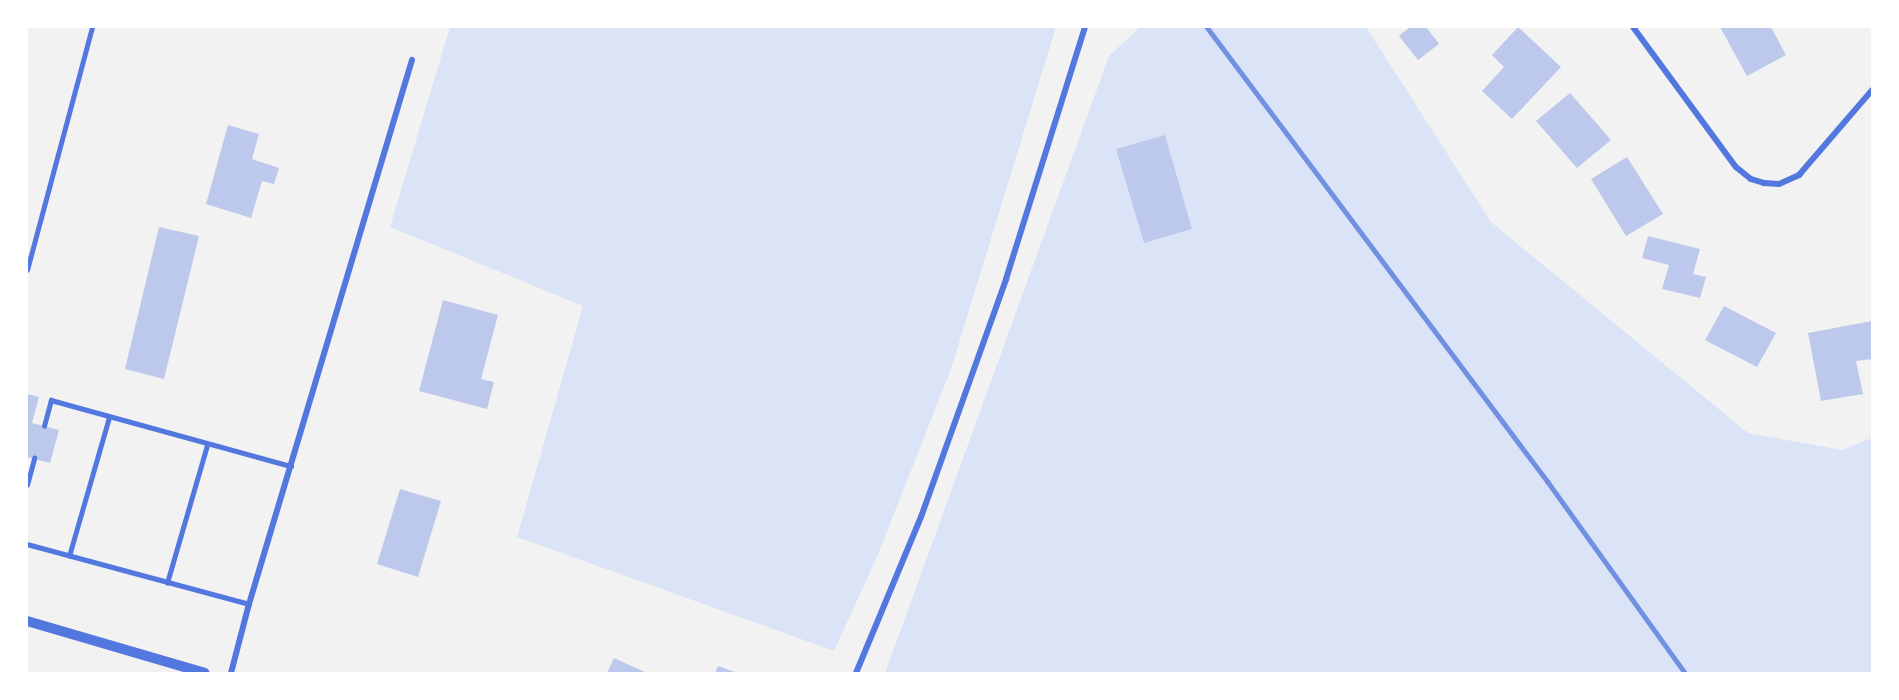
<!DOCTYPE html>
<html>
<head>
<meta charset="utf-8">
<style>
	body { margin:0 }
	#map { position:relative; width:1899px; height:700px; overflow:hidden; background:#f2f2f2; font-family:"IBM Plex Sans",sans-serif }
	div>[style] { position:absolute }
	[style*='--x'] { left:calc(var(--x)*1px); top:calc(var(--y)*1px); width:calc(var(--w)*1px); rotate:calc(var(--a)*1deg) }
	.green>* { inset:0; background:#dbe4f7 }
	.building>* { inset:0; background:#bdc9ec }
	.service>* { height:4.5px; margin:-2.25px; padding:0 2.25px; transform-origin:2.25px; border-radius:2.25px; background:#5277de }
	.minor>* { height:6px; margin:-3px; padding:0 3px; transform-origin:3px; border-radius:3px; background:#5277de }
	.tertiary>* { height:10px; margin:-5px; padding:0 5px; transform-origin:5px; border-radius:5px; background:#5277de }
	.rail>* { height:4.5px; margin:-2.25px; padding:0 2.25px; transform-origin:2.25px; border-radius:2.25px; background:#7290e2 }
	span { translate:-50% -50%; white-space:nowrap; text-align:center; line-height:1.15; -webkit-text-stroke:4.5px #fff; paint-order:stroke }
	.frame { position:absolute; inset:0; border:28px solid #fff; pointer-events:none }
</style>
</head>
<body>
<div id="map">
	<div class="green">
		<i style="clip-path:polygon(450px 27px,1056px 27px,951px 369px,877px 557px,834px 651px,517px 537px,583px 306px,390px 227px)"></i>
		<i style="clip-path:polygon(1140px 27px,1366px 27px,1491px 222px,1748px 433px,1842px 450px,1872px 438px,1872px 673px,885px 673px,1109px 56px)"></i>
	</div>
	<div class="building">
		<i style="clip-path:polygon(1410px 27px,1426px 27px,1439px 44px,1418px 60px,1399px 36px)"></i>
		<i style="clip-path:polygon(1518px 27px,1561px 67px,1512px 119px,1482px 91px,1504px 67px,1492px 55px)"></i>
		<i style="clip-path:polygon(1720px 27px,1771px 27px,1786px 55px,1747px 76px)"></i>
		<i style="clip-path:polygon(1570px 93px,1611px 140px,1577px 168px,1536px 121px)"></i>
		<i style="clip-path:polygon(228px 125px,259px 134px,252px 159px,279px 168px,274px 184px,262px 181px,251px 218px,206px 204px)"></i>
		<i style="clip-path:polygon(1165px 135px,1192px 229px,1144px 243px,1116px 149px)"></i>
		<i style="clip-path:polygon(1627px 157px,1663px 214px,1626px 236px,1591px 179px)"></i>
		<i style="clip-path:polygon(159px 227px,199px 236px,164px 379px,125px 369px)"></i>
		<i style="clip-path:polygon(1648px 236px,1700px 249px,1693px 274px,1706px 277px,1700px 298px,1662px 289px,1669px 265px,1642px 258px)"></i>
		<i style="clip-path:polygon(443px 300px,498px 315px,481px 379px,494px 382px,487px 409px,419px 391px)"></i>
		<i style="clip-path:polygon(1724px 306px,1776px 333px,1757px 367px,1705px 340px)"></i>
		<i style="clip-path:polygon(1872px 321px,1872px 359px,1856px 361px,1863px 394px,1821px 401px,1808px 333px)"></i>
		<i style="clip-path:polygon(27px 394px,39px 397px,32px 423px,59px 430px,50px 463px,27px 457px)"></i>
		<i style="clip-path:polygon(400px 489px,441px 501px,418px 577px,377px 564px)"></i>
		<i style="clip-path:polygon(614px 658px,647px 673px,607px 673px)"></i>
		<i style="clip-path:polygon(718px 666px,738px 673px,715px 673px)"></i>
	</div>
	<div class="service">
		<i style="--x:27;--y:270;--w:252;--a:-75"></i>
		<i style="--x:44;--y:426;--w:27;--a:-75"></i>
		<i style="--x:51;--y:400;--w:249;--a:15.4"></i>
		<i style="--x:27;--y:485;--w:28;--a:-75"></i>
		<i style="--x:27;--y:544;--w:230;--a:15.1"></i>
		<i style="--x:69;--y:556;--w:145;--a:-73.9"></i>
		<i style="--x:167;--y:583;--w:144;--a:-73.8"></i>
	</div>
	<div class="minor">
		<i style="--x:1633;--y:27;--w:174;--a:53.7"></i>
		<i style="--x:1736;--y:167;--w:19;--a:39"></i>
		<i style="--x:1751;--y:179;--w:14;--a:17"></i>
		<i style="--x:1764;--y:183;--w:15;--a:4"></i>
		<i style="--x:1779;--y:184;--w:22;--a:-24"></i>
		<i style="--x:1799;--y:175;--w:112;--a:-49.3"></i>
		<i style="--x:231;--y:673;--w:71;--a:-75.4"></i>
		<i style="--x:249;--y:604;--w:568;--a:-73.32"></i>
		<i style="--x:856;--y:673;--w:169;--a:-67.4"></i>
		<i style="--x:921;--y:517;--w:253;--a:-70.3"></i>
		<i style="--x:1006;--y:279;--w:264;--a:-72.6"></i>
	</div>
	<div class="tertiary">
		<i style="--x:27;--y:621;--w:185;--a:16.3"></i>
	</div>
	<div class="rail">
		<i style="--x:1207;--y:27;--w:569;--a:53.15"></i>
		<i style="--x:1548;--y:482;--w:235;--a:54.3"></i>
	</div>
	<div class="frame"></div>
</div>
</body>
</html>
